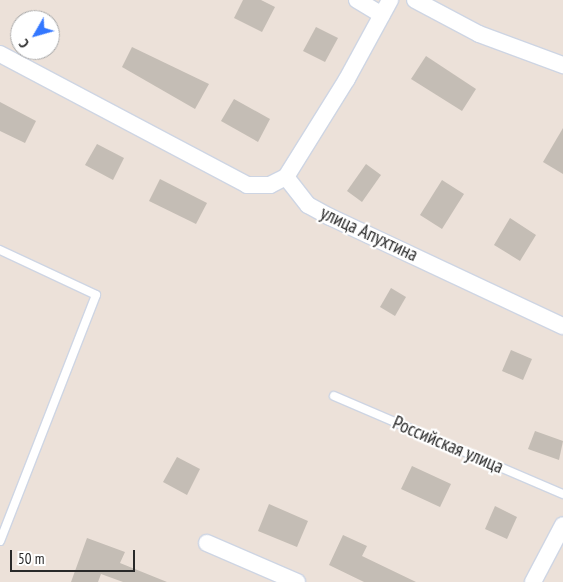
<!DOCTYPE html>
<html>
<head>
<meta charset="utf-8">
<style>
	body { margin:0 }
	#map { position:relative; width:563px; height:582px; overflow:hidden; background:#ece1d9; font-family:"PT Sans Narrow",sans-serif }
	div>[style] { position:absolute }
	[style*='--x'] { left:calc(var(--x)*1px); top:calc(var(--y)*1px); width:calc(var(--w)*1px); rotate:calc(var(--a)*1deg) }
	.building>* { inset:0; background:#c4bdb5 }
	.roads { filter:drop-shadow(1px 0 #ced5e3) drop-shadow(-1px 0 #ced5e3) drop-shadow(0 1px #ced5e3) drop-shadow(0 -1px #ced5e3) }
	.service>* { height:8px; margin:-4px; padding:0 4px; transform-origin:4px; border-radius:4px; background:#fff }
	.minor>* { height:16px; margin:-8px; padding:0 8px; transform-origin:8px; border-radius:8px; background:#fff }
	span { translate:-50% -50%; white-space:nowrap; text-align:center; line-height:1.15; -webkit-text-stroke:4.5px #fff; paint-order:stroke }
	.street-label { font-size:19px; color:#292929 }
	.north { position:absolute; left:10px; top:10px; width:50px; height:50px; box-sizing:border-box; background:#fff; border:1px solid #a9a9a9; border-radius:50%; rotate:232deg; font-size:14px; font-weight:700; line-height:20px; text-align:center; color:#292929 }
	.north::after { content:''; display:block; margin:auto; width:18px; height:22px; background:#37f; clip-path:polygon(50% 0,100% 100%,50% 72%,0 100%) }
	.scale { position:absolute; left:10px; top:550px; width:125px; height:22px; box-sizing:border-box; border:2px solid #292929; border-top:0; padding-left:6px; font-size:15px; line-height:18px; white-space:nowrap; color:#292929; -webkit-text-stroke:4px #fff; paint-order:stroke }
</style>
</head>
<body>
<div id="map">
	<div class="building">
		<i style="clip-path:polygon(243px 0,261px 0,275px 7px,262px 32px,234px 18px)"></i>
		<i style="clip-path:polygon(316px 27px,338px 38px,325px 62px,303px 51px)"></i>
		<i style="clip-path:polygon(132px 47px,209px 84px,195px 109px,122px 67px)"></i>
		<i style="clip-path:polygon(426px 56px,476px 89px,462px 111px,411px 79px)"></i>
		<i style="clip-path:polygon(234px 99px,270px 119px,258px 142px,221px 121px)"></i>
		<i style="clip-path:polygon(0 102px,36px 121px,25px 143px,0 131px)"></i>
		<i style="clip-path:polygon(563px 128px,563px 174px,543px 162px)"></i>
		<i style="clip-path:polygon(97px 144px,124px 158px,113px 180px,85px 165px)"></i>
		<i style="clip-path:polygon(366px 164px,381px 175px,362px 202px,347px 191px)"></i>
		<i style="clip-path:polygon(160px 179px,207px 203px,196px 224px,149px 201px)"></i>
		<i style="clip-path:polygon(442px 180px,464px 194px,442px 229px,420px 215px)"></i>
		<i style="clip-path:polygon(510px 218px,536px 235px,520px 261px,494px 245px)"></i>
		<i style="clip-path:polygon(391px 288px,406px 297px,395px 316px,380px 307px)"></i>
		<i style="clip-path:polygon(511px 350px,532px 359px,523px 380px,502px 371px)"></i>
		<i style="clip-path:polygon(535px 431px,563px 441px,559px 460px,528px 449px)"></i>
		<i style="clip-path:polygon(177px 457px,200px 469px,187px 495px,163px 482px)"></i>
		<i style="clip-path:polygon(412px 466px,451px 484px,440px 507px,401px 489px)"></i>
		<i style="clip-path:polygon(269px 504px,308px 521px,297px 547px,258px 531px)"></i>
		<i style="clip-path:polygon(495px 506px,517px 517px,507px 539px,485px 529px)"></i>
		<i style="clip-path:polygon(343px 535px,367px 546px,362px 556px,416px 582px,364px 582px,329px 565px)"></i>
		<i style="clip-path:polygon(87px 538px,125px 552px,120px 563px,167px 582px,123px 582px,101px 574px,98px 582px,71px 582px)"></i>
	</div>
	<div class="roads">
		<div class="service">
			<i style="--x:0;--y:250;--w:106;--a:25.1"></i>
			<i style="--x:96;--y:295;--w:264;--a:111.3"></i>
			<i style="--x:334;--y:396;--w:249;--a:23.2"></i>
		</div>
		<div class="minor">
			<i style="--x:357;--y:0;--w:29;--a:31"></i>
			<i style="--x:415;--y:0;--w:72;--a:28"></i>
			<i style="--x:479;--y:34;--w:90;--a:20.3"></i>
			<i style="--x:0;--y:54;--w:280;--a:27.9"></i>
			<i style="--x:247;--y:185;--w:23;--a:0"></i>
			<i style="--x:270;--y:185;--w:18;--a:-27"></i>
			<i style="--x:286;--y:177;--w:36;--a:52"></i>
			<i style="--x:308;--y:205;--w:25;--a:29"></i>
			<i style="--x:330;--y:217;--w:257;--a:25.1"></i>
			<i style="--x:286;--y:177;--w:115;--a:-58.1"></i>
			<i style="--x:347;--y:79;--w:90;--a:-61.4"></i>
			<i style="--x:207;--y:543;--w:98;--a:23.4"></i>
			<i style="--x:533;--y:582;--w:64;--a:-62.2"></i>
		</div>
	</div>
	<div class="street-label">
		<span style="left:369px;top:234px;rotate:25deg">улица Апухтина</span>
		<span style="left:448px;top:445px;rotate:23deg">Российская улица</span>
	</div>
	<div class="north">С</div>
	<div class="scale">50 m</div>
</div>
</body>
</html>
